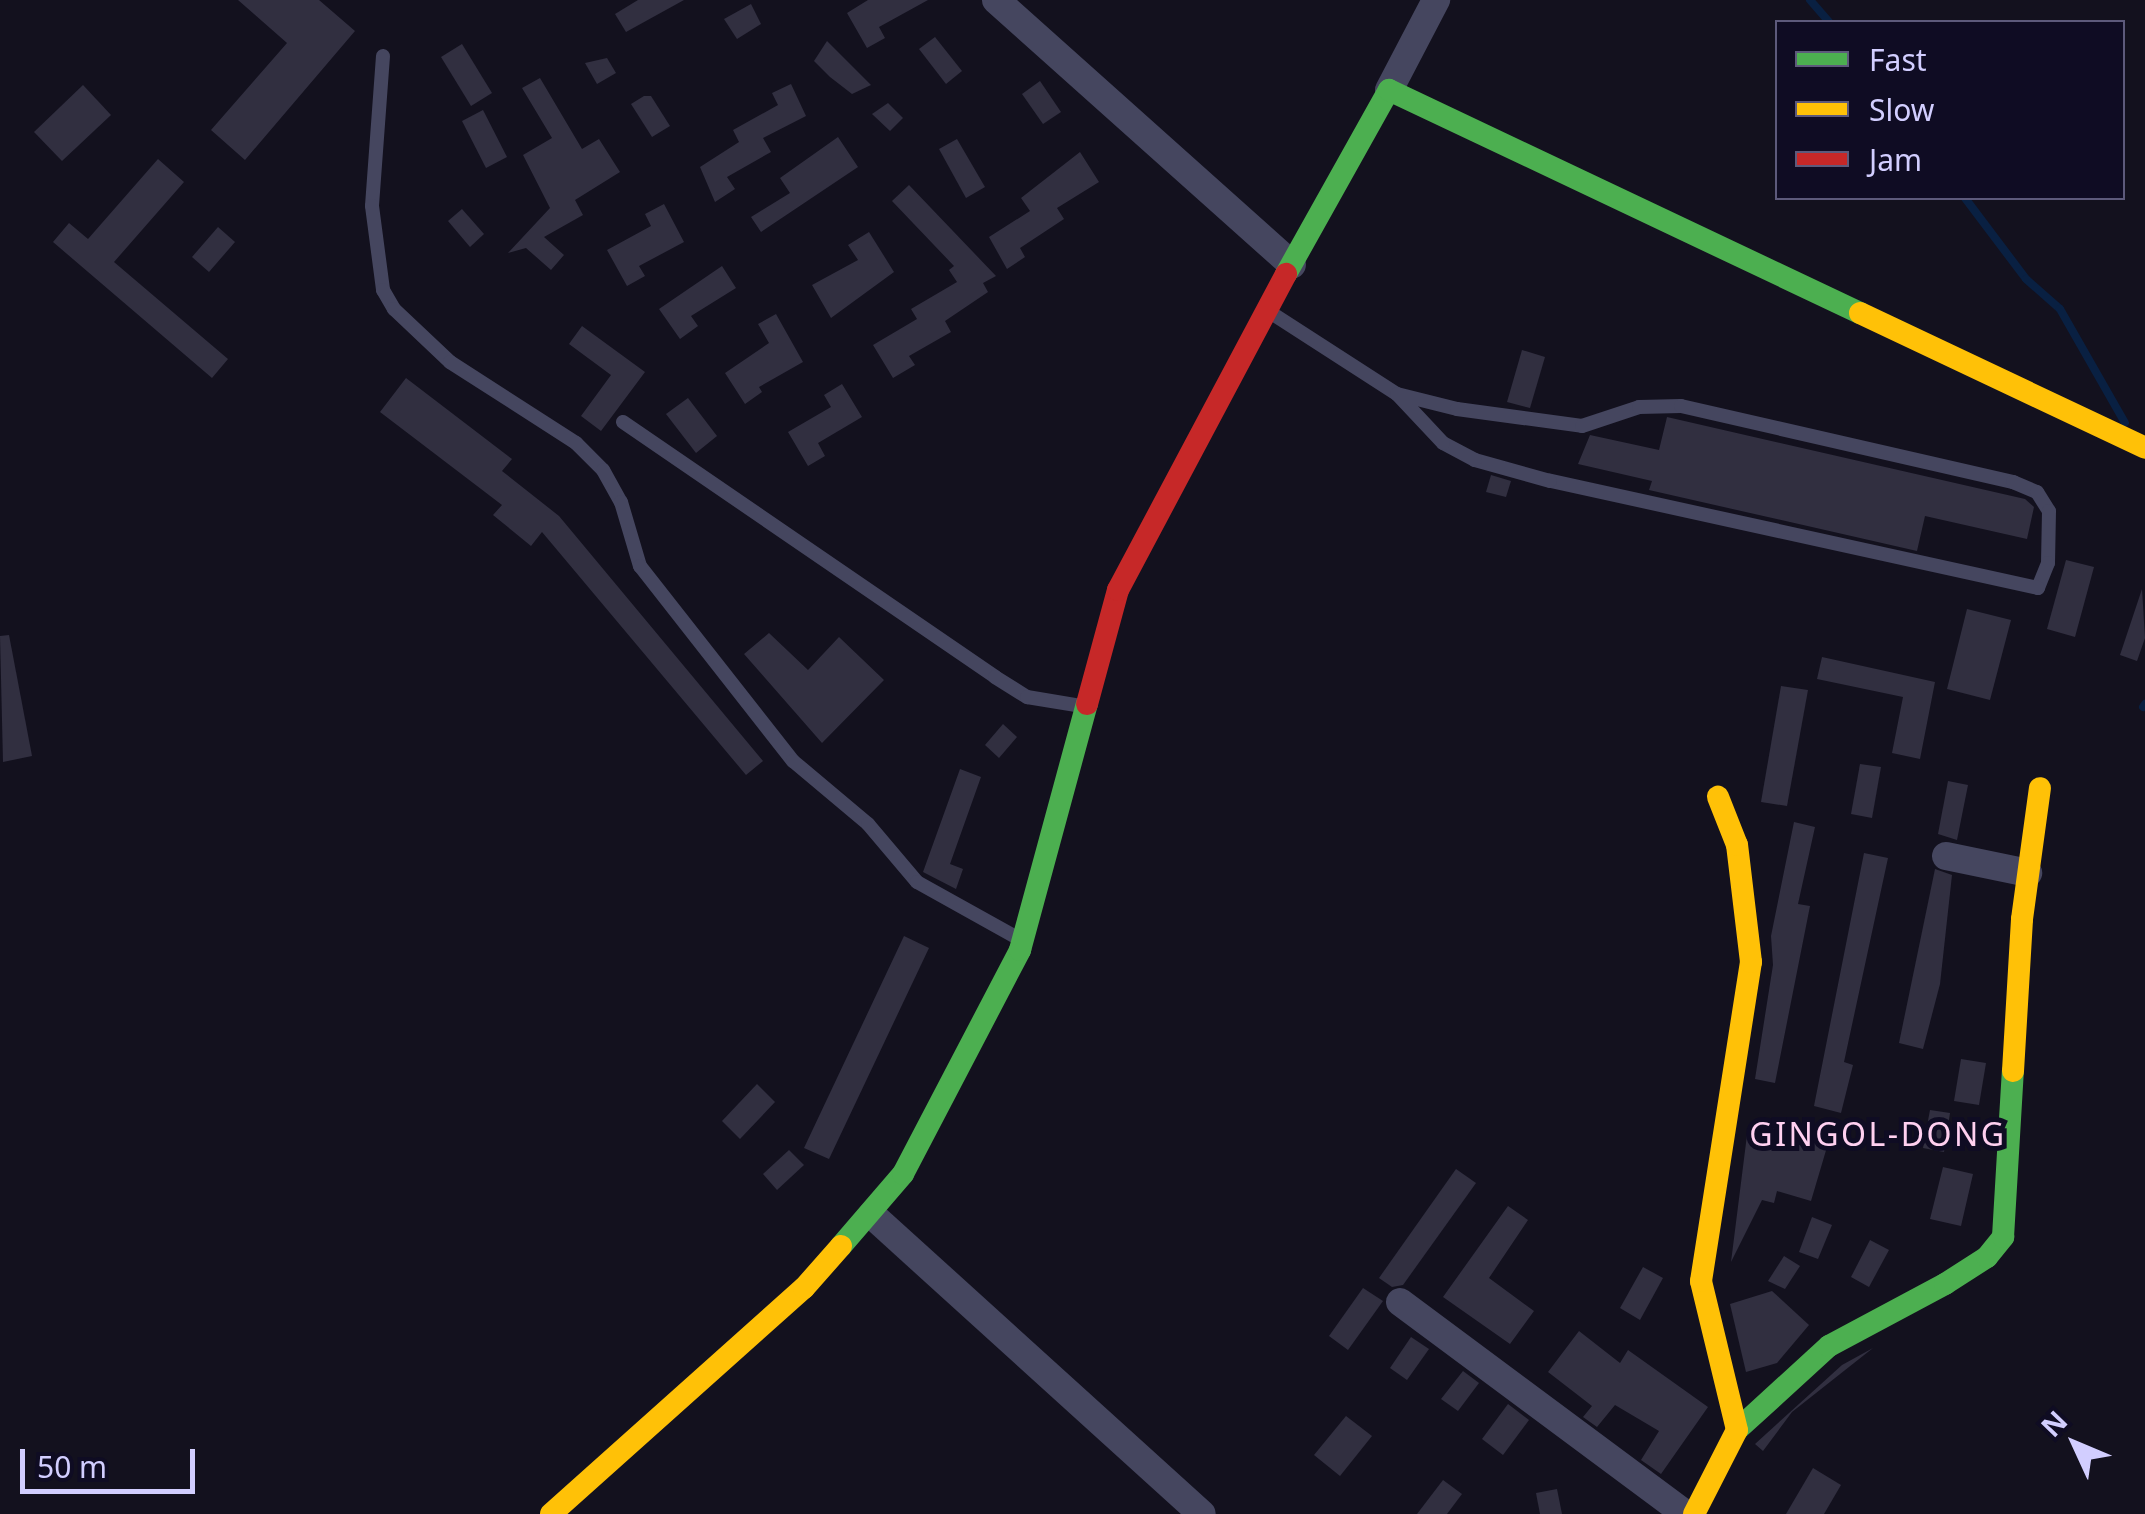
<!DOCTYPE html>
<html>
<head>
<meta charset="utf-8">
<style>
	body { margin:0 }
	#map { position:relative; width:2145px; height:1514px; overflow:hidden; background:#13111e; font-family:"Noto Sans",sans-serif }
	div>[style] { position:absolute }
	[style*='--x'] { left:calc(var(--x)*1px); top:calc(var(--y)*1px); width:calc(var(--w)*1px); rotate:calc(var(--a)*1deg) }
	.stream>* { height:8px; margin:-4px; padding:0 4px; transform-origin:4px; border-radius:4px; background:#092042 }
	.building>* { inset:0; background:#312f40 }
	.lane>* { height:14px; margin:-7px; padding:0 7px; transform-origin:7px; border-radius:7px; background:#45465f }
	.street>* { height:28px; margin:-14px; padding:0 14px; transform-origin:14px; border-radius:14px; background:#45465f }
	.fast>* { height:22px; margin:-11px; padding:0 11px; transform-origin:11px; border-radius:11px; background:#4caf50 }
	.slow>* { height:22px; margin:-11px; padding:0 11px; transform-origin:11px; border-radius:11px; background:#ffc107 }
	.jam>* { height:22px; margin:-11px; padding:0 11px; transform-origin:11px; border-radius:11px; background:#c62828 }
	span { translate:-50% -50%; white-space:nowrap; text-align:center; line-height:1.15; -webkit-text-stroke:10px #0f0c23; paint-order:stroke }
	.quarter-label { font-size:32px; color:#ffd0f0; letter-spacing:2.5px }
	.legend { position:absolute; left:1775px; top:20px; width:350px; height:180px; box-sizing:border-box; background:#0f0c23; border:2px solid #5d5a7b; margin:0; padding:12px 18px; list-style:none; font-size:30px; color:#d2ceff }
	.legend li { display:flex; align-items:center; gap:20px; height:50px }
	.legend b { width:50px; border:2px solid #5d5a7b }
	.north { position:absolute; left:2025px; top:1394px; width:100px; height:100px; -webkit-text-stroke:8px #0f0c23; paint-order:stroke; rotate:314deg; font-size:28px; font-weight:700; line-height:40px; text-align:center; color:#d2ceff }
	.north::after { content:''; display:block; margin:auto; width:35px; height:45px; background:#d2ceff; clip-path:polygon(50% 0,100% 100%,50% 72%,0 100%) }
	.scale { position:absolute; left:20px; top:1449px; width:175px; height:45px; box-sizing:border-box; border:5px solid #d2ceff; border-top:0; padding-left:12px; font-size:30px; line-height:35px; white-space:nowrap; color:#d2ceff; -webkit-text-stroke:8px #0f0c23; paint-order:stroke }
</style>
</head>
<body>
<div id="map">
	<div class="stream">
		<i style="--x:1810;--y:0;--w:29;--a:49"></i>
		<i style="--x:1965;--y:198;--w:101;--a:53"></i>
		<i style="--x:2026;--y:279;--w:45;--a:41.4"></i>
		<i style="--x:2060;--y:309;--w:131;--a:60.3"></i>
		<i style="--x:2143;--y:707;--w:4;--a:-56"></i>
	</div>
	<div class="building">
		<i style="clip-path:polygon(238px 0,319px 0,355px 31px,245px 160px,211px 130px,287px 43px)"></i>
		<i style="clip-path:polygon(638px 0,684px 0,626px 32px,615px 14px)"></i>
		<i style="clip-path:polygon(868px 0,928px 0,879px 27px,885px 38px,867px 48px,847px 13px)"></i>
		<i style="clip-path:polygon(751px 4px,761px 24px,737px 39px,724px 19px)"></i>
		<i style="clip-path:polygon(935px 37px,962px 71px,946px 84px,919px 49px)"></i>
		<i style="clip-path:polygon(827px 41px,871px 85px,852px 94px,830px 77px,814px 61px)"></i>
		<i style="clip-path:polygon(462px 44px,492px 93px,471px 106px,441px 57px)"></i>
		<i style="clip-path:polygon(607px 58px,616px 73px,597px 84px,585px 63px)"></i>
		<i style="clip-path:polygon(540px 78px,582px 149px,599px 139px,620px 172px,575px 200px,583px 215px,544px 237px,564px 255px,551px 270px,526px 248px,508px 253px,550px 208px,523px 155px,552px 138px,522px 88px)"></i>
		<i style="clip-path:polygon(1040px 81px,1061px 112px,1043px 124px,1022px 94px)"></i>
		<i style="clip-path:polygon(791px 84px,806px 116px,763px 138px,771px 152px,727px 177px,735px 189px,715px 202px,700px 167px,739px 142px,733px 130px,778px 105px,772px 93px)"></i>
		<i style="clip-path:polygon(83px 85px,111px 115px,62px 161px,34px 132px)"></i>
		<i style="clip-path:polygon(644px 96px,651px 96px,670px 126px,652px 137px,631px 104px)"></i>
		<i style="clip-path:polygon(888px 103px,903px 118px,890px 131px,872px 114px)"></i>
		<i style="clip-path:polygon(483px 110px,507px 157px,486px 168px,462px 121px)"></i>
		<i style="clip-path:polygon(838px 137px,858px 167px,761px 232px,751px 217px,790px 193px,780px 178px)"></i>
		<i style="clip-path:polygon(957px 139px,985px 187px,966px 198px,939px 149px)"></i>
		<i style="clip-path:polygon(1080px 152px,1099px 182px,1057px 208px,1064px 219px,1020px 248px,1025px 257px,1007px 269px,989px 237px,1030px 211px,1021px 198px)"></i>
		<i style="clip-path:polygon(158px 159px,184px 182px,114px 262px,228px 359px,212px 378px,53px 242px,69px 223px,88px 239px)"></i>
		<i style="clip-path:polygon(909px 185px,996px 276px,983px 283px,988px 292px,945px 321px,951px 332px,909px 356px,915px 365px,893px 378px,873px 345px,917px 319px,911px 309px,957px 282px,949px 270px,954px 266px,892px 201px)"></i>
		<i style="clip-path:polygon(664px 204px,684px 242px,639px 266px,645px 276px,627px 286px,607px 250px,651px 226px,645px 214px)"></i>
		<i style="clip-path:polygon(462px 209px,484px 234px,470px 247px,448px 221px)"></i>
		<i style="clip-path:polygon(218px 227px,235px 242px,209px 272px,192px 257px)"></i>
		<i style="clip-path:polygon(869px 232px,894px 272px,831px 318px,812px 285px,858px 260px,848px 245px)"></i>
		<i style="clip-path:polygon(722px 266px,736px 288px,691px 316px,698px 326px,680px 339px,659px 309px)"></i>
		<i style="clip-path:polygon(776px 314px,803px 362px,759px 387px,762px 392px,745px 404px,725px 373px,769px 343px,758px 324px)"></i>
		<i style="clip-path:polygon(582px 326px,645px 372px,601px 431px,581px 416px,611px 375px,569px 344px)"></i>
		<i style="clip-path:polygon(1522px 350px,1545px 357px,1530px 408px,1507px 402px)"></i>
		<i style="clip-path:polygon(406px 378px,512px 459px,502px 471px,559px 516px,763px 761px,746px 775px,542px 532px,531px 546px,493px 515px,502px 505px,380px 412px)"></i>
		<i style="clip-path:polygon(842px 384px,862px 417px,818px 443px,825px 456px,808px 466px,788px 432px,831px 407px,824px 395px)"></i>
		<i style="clip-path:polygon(688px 398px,717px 436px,696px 453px,666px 414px)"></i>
		<i style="clip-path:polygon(1667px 417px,2025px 499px,2034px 507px,2027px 539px,1925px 516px,1917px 551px,1649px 490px,1652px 481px,1578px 464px,1590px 435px,1659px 450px)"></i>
		<i style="clip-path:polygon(1491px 475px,1511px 481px,1506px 497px,1486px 492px)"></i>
		<i style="clip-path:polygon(2066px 560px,2094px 567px,2075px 637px,2047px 629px)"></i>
		<i style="clip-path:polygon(2142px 589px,2145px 638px,2137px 661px,2120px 655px)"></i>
		<i style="clip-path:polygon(1967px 609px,2011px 620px,1990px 700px,1947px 689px)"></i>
		<i style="clip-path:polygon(769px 633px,808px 670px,839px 637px,884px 680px,822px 743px,744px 654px)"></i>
		<i style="clip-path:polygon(9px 635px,32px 756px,3px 762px,0 636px)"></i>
		<i style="clip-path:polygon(1822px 657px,1935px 682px,1920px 759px,1892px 753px,1903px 697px,1817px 679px)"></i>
		<i style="clip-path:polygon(1781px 686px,1808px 690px,1787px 806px,1761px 802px)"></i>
		<i style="clip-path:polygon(1003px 724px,1017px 737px,999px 758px,985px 745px)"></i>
		<i style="clip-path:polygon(1860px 764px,1881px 767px,1872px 818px,1851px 814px)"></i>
		<i style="clip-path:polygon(960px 769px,981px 777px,950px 864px,963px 869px,956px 889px,923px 872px)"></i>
		<i style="clip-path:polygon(1948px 781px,1968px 785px,1957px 840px,1938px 834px)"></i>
		<i style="clip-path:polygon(1794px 822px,1815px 827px,1798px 904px,1810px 906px,1775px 1083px,1755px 1079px,1773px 965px,1771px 936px)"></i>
		<i style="clip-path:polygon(1864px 853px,1888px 858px,1844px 1062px,1853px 1065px,1841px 1113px,1814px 1106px)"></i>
		<i style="clip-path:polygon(1935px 869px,1952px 875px,1940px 984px,1923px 1049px,1899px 1043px)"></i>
		<i style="clip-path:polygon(904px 936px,929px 948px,829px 1159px,804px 1148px)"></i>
		<i style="clip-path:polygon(1961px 1059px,1986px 1063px,1979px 1105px,1954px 1101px)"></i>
		<i style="clip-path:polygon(757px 1084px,775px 1102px,740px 1139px,722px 1121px)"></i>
		<i style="clip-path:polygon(1930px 1110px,1950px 1113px,1944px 1152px,1923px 1148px)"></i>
		<i style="clip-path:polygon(1764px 1124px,1827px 1147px,1811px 1201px,1777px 1191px,1774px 1203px,1762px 1200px,1731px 1262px,1747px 1135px,1761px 1138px)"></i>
		<i style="clip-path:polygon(789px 1150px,804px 1165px,777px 1190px,763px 1174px)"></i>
		<i style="clip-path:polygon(1943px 1167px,1973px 1174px,1961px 1226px,1930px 1219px)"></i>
		<i style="clip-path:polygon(1456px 1169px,1476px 1183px,1403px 1285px,1392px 1287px,1379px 1278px)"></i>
		<i style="clip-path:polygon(1508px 1206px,1528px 1220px,1489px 1278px,1534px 1311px,1510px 1344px,1443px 1297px)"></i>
		<i style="clip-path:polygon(1812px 1217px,1832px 1225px,1818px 1259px,1799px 1252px)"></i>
		<i style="clip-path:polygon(1870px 1240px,1889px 1250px,1869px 1287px,1851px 1277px)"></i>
		<i style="clip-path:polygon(1784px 1256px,1800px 1266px,1785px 1289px,1768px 1281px)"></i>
		<i style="clip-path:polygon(1643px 1267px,1663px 1278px,1640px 1320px,1620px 1308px)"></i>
		<i style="clip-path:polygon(1363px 1288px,1383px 1301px,1348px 1350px,1329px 1336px)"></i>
		<i style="clip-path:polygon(1772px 1291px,1809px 1325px,1777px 1363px,1746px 1372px,1730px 1304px)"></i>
		<i style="clip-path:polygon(1579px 1331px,1620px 1363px,1628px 1350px,1708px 1407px,1661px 1474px,1641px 1460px,1659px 1431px,1615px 1405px,1597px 1427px,1583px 1417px,1592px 1406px,1548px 1372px)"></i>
		<i style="clip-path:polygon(1411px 1337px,1429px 1349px,1407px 1380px,1390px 1368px)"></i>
		<i style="clip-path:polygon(1873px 1348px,1792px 1412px,1763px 1451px,1755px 1444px,1842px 1365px)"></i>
		<i style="clip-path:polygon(1463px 1371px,1479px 1383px,1458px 1411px,1441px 1399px)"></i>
		<i style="clip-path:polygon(1508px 1404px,1529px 1420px,1503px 1455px,1482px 1439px)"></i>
		<i style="clip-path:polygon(1346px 1416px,1372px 1436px,1340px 1476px,1314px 1455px)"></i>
		<i style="clip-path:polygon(1813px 1468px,1841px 1485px,1824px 1514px,1786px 1514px)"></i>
		<i style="clip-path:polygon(1443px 1480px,1462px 1494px,1447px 1514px,1417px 1514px)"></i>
		<i style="clip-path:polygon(1557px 1489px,1562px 1514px,1540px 1514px,1536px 1493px)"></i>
	</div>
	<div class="lane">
		<i style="--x:383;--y:56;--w:150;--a:94.2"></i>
		<i style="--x:372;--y:206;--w:85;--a:82.5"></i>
		<i style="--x:383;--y:290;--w:22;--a:60"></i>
		<i style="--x:394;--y:309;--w:77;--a:43.4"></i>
		<i style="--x:450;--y:362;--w:150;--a:32.7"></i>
		<i style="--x:576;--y:443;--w:38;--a:45"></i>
		<i style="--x:603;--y:470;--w:37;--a:61"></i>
		<i style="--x:621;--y:502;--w:67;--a:73.5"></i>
		<i style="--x:640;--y:566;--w:248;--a:51.9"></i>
		<i style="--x:793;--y:761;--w:98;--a:40"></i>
		<i style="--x:868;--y:824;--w:76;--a:49.8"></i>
		<i style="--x:917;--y:882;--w:121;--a:29.1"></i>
		<i style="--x:1268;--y:311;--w:153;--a:32.8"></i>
		<i style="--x:1397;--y:394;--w:62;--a:14"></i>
		<i style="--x:1457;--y:409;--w:126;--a:7.7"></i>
		<i style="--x:1582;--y:426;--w:60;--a:-18.4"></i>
		<i style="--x:1639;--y:407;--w:42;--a:-1.4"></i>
		<i style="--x:1681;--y:406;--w:341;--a:12.9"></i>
		<i style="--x:2013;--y:482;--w:26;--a:23"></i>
		<i style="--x:2037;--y:492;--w:22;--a:58"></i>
		<i style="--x:2049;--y:511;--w:52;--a:91.1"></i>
		<i style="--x:2048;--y:563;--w:27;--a:112"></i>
		<i style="--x:2038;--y:588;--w:500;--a:-167.6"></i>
		<i style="--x:1550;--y:481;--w:78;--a:-164.4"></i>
		<i style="--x:1475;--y:460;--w:36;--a:-152"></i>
		<i style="--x:1443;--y:443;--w:67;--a:-133.2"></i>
		<i style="--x:623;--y:422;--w:451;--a:34.4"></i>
		<i style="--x:995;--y:677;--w:38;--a:32"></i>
		<i style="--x:1027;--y:697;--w:56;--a:9.3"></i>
	</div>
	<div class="street">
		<i style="--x:996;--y:0;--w:397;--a:41.8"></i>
		<i style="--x:1389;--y:90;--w:102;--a:-62.4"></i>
		<i style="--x:1946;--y:856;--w:84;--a:11.7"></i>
		<i style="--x:872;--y:1215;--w:445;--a:42.2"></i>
		<i style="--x:1400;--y:1302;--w:355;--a:36.6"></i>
	</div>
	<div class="fast">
		<i style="--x:1286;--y:274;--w:211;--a:-60.8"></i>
		<i style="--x:1389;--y:90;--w:521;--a:25.34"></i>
		<i style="--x:841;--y:1246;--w:95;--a:-49.3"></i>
		<i style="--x:903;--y:1174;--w:253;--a:-62.4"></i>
		<i style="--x:1020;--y:950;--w:255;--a:-74.8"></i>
		<i style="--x:1737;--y:1430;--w:125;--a:-42.4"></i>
		<i style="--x:1829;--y:1346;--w:132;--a:-28.1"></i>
		<i style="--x:1945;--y:1284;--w:50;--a:-32.7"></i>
		<i style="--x:1987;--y:1257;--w:26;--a:-51"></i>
		<i style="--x:2003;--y:1237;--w:166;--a:-86.6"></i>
	</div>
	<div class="slow">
		<i style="--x:1860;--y:313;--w:315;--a:25.3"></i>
		<i style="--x:2013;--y:1071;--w:152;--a:-86.6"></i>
		<i style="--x:2022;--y:919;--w:132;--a:-82.2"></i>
		<i style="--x:551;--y:1514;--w:339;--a:-41.8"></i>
		<i style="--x:804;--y:1288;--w:56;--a:-48.6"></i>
		<i style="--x:1694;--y:1514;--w:94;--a:-62.9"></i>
		<i style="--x:1737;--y:1430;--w:153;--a:-103.6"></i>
		<i style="--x:1701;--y:1281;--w:323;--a:-81.1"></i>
		<i style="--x:1751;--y:962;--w:118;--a:-96.8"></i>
		<i style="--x:1737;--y:845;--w:52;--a:-111.6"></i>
	</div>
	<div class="jam">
		<i style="--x:1087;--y:704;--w:118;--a:-74.8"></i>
		<i style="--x:1118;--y:590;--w:358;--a:-62"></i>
	</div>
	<div class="quarter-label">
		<span style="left:1878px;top:1134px">GINGOL-DONG</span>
	</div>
	<ul class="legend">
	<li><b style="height:12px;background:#4caf50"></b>Fast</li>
	<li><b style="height:12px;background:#ffc107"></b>Slow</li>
	<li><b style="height:12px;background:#c62828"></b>Jam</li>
	</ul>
	<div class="north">N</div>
	<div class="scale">50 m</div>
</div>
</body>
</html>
